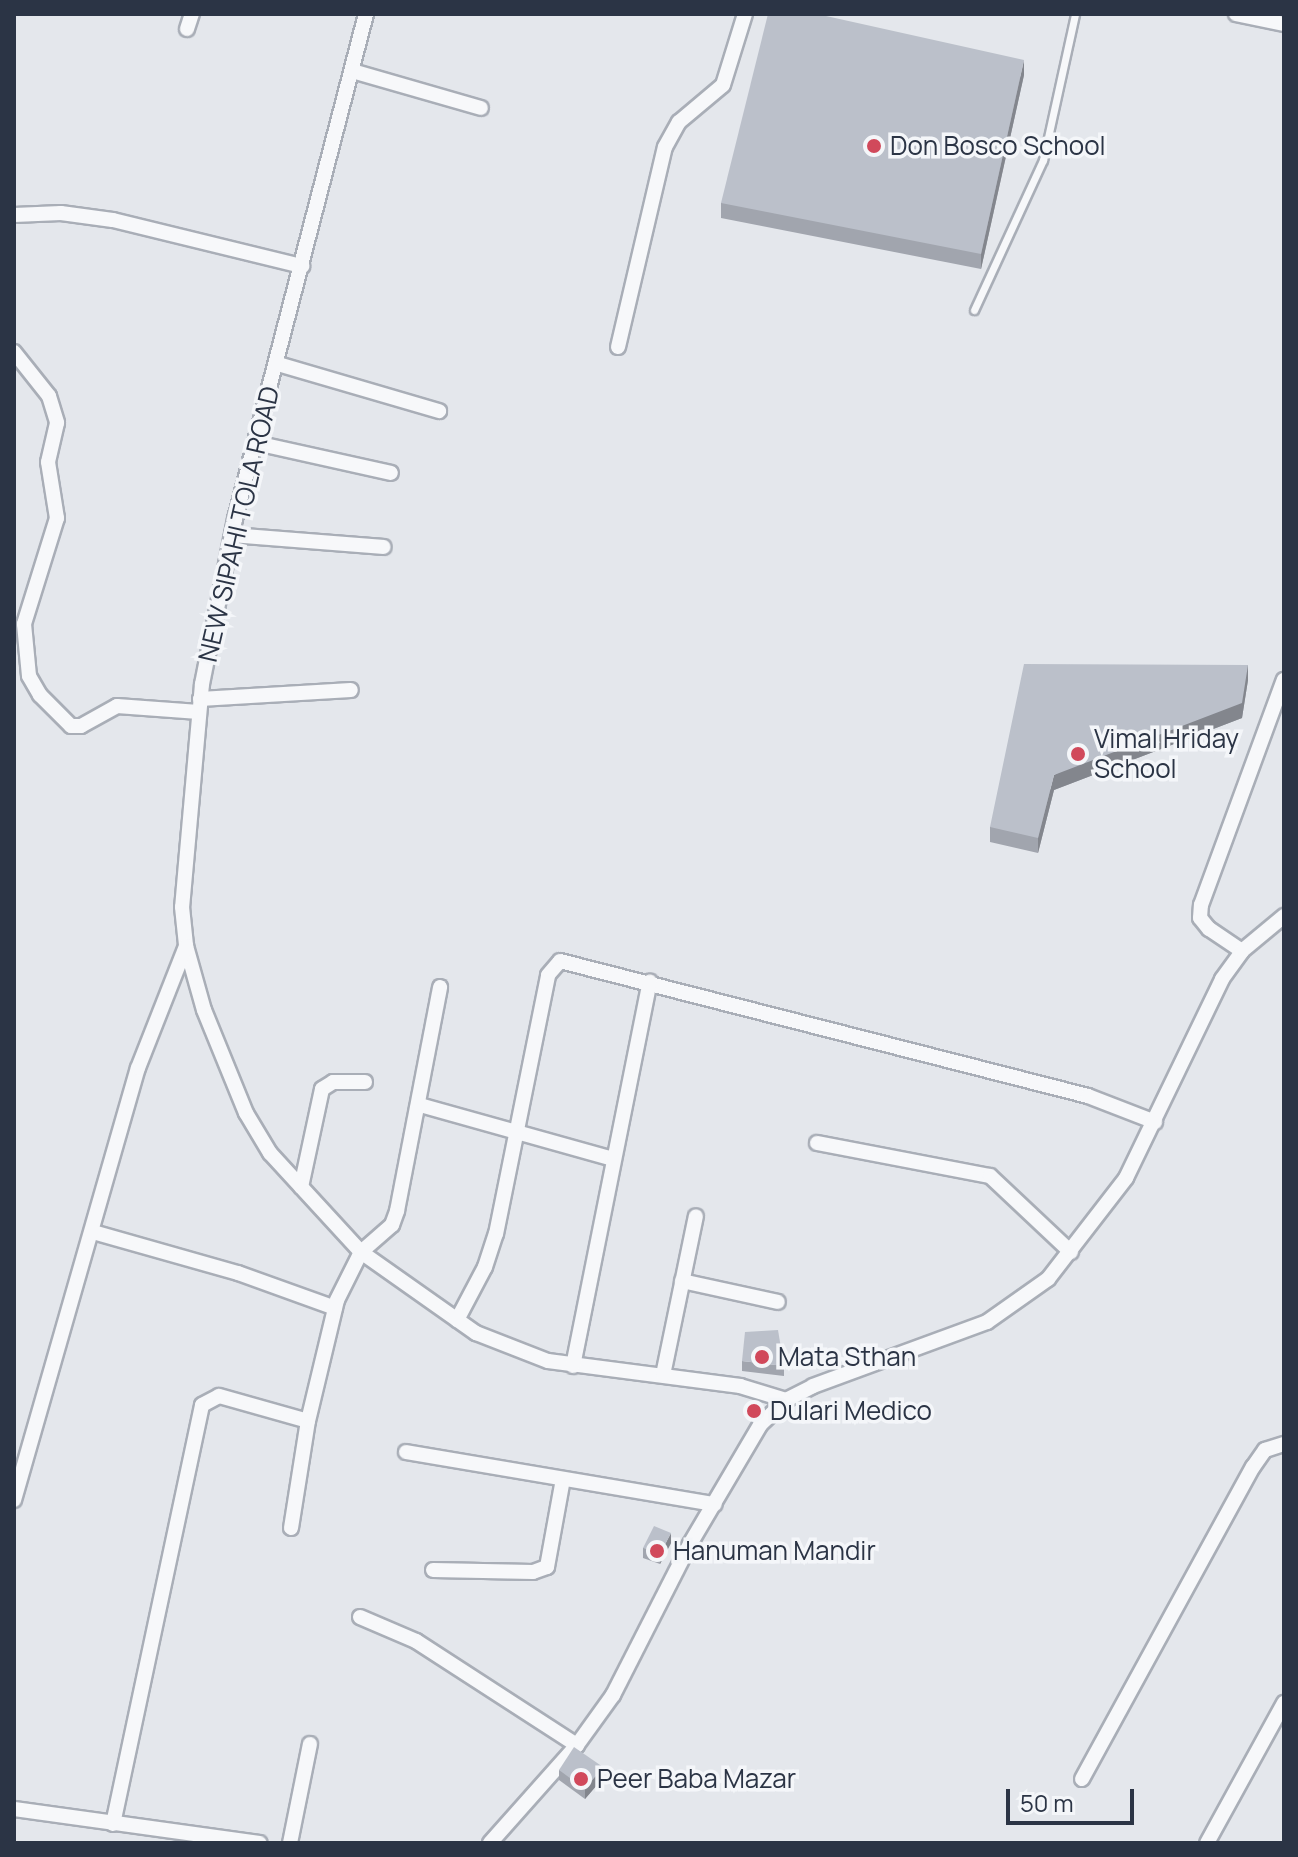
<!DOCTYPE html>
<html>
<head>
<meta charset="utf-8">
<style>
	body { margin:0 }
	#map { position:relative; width:1298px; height:1857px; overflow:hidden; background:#e4e7ec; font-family:Manrope,sans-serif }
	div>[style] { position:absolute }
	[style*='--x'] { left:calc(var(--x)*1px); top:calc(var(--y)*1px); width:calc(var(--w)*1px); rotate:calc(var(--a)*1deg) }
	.roads { filter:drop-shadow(2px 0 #a9aeb7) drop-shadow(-2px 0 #a9aeb7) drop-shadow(0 2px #a9aeb7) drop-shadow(0 -2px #a9aeb7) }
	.lane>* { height:7px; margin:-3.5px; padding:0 3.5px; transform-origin:3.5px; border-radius:3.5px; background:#f7f8fa }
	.street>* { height:14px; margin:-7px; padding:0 7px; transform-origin:7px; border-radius:7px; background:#f7f8fa }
	.wall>* { inset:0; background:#a1a5ae }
	.shaded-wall>* { inset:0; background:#83868d }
	.building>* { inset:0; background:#bbc0ca }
	.dots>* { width:22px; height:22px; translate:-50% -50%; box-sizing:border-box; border:4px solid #f4f6f9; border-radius:50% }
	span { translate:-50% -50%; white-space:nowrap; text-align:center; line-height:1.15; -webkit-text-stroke:7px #f4f6f9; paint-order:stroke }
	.poi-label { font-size:26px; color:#2b3445 }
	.left { translate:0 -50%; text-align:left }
	.street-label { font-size:26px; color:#2b3445 }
	.frame { position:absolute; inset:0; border:16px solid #2b3445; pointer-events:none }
	.scale { position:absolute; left:1006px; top:1789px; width:128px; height:36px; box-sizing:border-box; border:4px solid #2b3445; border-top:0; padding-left:10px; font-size:24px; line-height:28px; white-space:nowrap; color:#2b3445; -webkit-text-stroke:6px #f4f6f9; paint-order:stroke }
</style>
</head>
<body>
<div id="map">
	<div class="roads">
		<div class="lane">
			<i style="--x:974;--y:310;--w:165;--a:-65.3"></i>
			<i style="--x:1043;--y:160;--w:149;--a:-77.6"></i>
		</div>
		<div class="street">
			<i style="--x:366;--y:14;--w:522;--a:104.54"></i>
			<i style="--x:235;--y:519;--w:168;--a:101.3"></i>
			<i style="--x:202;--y:684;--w:224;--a:95.1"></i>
			<i style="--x:182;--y:907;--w:39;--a:84"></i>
			<i style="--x:186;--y:946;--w:66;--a:74.3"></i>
			<i style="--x:204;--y:1010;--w:111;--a:67.8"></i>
			<i style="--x:246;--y:1113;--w:47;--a:59"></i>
			<i style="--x:270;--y:1153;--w:134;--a:47.4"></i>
			<i style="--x:361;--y:1252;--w:141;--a:35.2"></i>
			<i style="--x:476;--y:1333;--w:77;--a:21.3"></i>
			<i style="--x:548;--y:1361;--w:194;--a:7.4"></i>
			<i style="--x:740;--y:1386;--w:48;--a:16.9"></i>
			<i style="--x:1236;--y:14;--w:49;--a:11.8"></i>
			<i style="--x:187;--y:29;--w:16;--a:-72"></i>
			<i style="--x:352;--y:71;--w:134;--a:16"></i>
			<i style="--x:14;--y:215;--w:47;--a:-2.4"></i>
			<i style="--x:61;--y:213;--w:52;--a:7.7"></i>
			<i style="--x:113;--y:220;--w:195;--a:13.7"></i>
			<i style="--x:618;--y:347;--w:205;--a:-76.8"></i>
			<i style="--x:665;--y:147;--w:29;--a:-61"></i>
			<i style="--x:679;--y:122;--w:57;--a:-40.1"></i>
			<i style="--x:723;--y:85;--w:74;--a:-72.8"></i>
			<i style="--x:14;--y:352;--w:56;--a:51.5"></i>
			<i style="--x:49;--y:396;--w:28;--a:73"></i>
			<i style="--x:57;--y:423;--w:40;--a:103"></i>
			<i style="--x:48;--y:462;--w:57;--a:80.9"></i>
			<i style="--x:57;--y:518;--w:111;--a:107.3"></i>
			<i style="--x:24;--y:624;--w:52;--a:84.5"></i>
			<i style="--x:29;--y:676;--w:22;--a:60"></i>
			<i style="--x:40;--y:695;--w:44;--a:45"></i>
			<i style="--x:71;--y:726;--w:10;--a:0"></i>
			<i style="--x:81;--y:726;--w:41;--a:-29.1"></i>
			<i style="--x:117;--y:706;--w:82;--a:4.2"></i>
			<i style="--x:278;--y:364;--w:168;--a:16.3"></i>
			<i style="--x:256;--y:443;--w:138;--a:12.5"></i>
			<i style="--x:232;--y:535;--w:152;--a:4.5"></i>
			<i style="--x:200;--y:699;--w:151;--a:-3.4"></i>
			<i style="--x:1242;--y:951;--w:40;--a:-146"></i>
			<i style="--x:1209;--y:929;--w:14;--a:-129"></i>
			<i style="--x:1200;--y:918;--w:13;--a:-86"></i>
			<i style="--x:1201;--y:905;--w:240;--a:-69.8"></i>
			<i style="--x:420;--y:1105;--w:200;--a:15.6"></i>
			<i style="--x:817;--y:1143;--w:176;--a:10.8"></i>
			<i style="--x:990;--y:1176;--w:111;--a:43.2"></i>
			<i style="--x:301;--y:1187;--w:100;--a:-77.9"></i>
			<i style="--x:322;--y:1089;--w:13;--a:-32"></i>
			<i style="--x:333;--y:1082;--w:32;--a:0"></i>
			<i style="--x:93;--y:1232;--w:151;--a:15.8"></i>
			<i style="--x:238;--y:1273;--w:103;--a:19.8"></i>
			<i style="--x:682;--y:1281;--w:98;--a:12.3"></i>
			<i style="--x:457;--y:1320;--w:60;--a:-62.2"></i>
			<i style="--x:485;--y:1267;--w:35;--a:-72"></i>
			<i style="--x:496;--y:1234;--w:264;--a:-78.6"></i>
			<i style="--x:548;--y:975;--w:18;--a:-49"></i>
			<i style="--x:560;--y:961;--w:545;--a:14.34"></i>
			<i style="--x:1088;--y:1096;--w:72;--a:21.2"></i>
			<i style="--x:573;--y:1366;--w:392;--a:-78.7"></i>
			<i style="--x:663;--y:1375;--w:162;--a:-78.3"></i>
			<i style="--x:406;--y:1452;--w:313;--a:9.6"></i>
			<i style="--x:14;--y:1500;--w:449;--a:-74"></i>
			<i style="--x:138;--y:1068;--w:131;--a:-68.5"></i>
			<i style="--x:291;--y:1528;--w:108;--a:-81"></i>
			<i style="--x:308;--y:1421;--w:124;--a:-76.5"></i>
			<i style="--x:337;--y:1300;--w:54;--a:-63.4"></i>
			<i style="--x:361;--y:1252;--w:41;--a:-41.1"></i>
			<i style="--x:392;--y:1225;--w:15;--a:-70"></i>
			<i style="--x:397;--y:1211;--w:228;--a:-79.1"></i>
			<i style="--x:433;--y:1570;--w:100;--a:1.1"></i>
			<i style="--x:533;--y:1572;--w:15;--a:-20"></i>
			<i style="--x:547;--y:1567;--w:89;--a:-79.7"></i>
			<i style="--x:360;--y:1617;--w:61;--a:23.2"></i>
			<i style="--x:416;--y:1641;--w:192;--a:32.9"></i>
			<i style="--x:1082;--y:1779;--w:356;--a:-61.3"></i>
			<i style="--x:1253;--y:1467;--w:21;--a:-55"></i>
			<i style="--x:1265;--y:1450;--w:20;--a:-18"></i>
			<i style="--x:14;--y:1809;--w:248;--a:7.9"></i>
			<i style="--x:113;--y:1824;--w:428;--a:-78"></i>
			<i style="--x:202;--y:1405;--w:19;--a:-28"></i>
			<i style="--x:219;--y:1396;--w:92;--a:15.7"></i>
			<i style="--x:290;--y:1843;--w:101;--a:-78.6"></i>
			<i style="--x:490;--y:1843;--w:131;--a:-48.4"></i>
			<i style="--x:577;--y:1745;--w:62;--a:-54.2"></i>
			<i style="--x:613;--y:1695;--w:169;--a:-63"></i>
			<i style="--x:690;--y:1544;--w:138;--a:-59.5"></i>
			<i style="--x:760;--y:1425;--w:36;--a:-44"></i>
			<i style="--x:786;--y:1400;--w:30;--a:-27"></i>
			<i style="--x:813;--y:1386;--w:185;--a:-20.2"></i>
			<i style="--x:987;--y:1322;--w:75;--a:-35.2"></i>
			<i style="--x:1048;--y:1279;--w:128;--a:-52.3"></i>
			<i style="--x:1126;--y:1178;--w:221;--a:-64.2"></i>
			<i style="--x:1222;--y:979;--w:34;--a:-54"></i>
			<i style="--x:1242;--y:951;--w:55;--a:-39.8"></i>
			<i style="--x:1207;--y:1843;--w:160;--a:-61.2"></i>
		</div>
	</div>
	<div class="wall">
		<i style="clip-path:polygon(1024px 75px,981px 269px,721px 218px,721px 203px)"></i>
		<i style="clip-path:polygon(1248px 665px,1248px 680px,1242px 718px,1054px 790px,1038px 853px,990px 842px,990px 827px)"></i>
		<i style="clip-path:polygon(742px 1361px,784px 1366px,784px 1376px,742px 1371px)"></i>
		<i style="clip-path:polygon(671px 1543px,660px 1564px,643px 1558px,643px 1548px)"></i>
		<i style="clip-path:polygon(559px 1770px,603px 1778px,585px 1799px,559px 1780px)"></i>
	</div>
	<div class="shaded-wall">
		<i style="clip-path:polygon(1024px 60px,1024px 75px,981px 269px,981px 254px)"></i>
		<i style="clip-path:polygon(1248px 665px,1248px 680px,1242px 718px,1054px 790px,1038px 853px,1038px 838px,1054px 775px)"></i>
		<i style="clip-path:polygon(671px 1533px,671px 1543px,660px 1564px,660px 1554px)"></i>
		<i style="clip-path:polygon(603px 1767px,603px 1778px,585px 1799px,585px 1789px)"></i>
	</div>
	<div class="building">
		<i style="clip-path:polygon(768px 14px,817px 14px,1024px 60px,981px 254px,721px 203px)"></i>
		<i style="clip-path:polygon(1024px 664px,1248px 665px,1242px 703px,1054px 775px,1038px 838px,990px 827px)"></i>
		<i style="clip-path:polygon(778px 1330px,784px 1366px,742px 1361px,745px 1332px)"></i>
		<i style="clip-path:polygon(654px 1526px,671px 1533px,660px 1554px,643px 1548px)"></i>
		<i style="clip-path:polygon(574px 1747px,603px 1767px,585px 1789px,559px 1770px)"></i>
	</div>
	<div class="dots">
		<i style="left:874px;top:146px;background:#d1495b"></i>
		<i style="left:1078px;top:754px;background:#d1495b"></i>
		<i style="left:762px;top:1357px;background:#d1495b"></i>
		<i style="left:754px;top:1411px;background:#d1495b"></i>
		<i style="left:657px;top:1551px;background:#d1495b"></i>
		<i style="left:581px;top:1779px;background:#d1495b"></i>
	</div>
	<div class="poi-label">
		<span class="left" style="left:890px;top:146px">Don Bosco School</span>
		<span class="left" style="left:1094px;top:754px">Vimal Hriday<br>School</span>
		<span class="left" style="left:778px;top:1357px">Mata Sthan</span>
		<span class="left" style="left:770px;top:1411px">Dulari Medico</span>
		<span class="left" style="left:673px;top:1551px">Hanuman Mandir</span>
		<span class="left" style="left:597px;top:1779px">Peer Baba Mazar</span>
	</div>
	<div class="street-label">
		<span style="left:239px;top:524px;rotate:-77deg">NEW SIPAHI TOLA ROAD</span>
	</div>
	<div class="frame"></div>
	<div class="scale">50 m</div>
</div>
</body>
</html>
